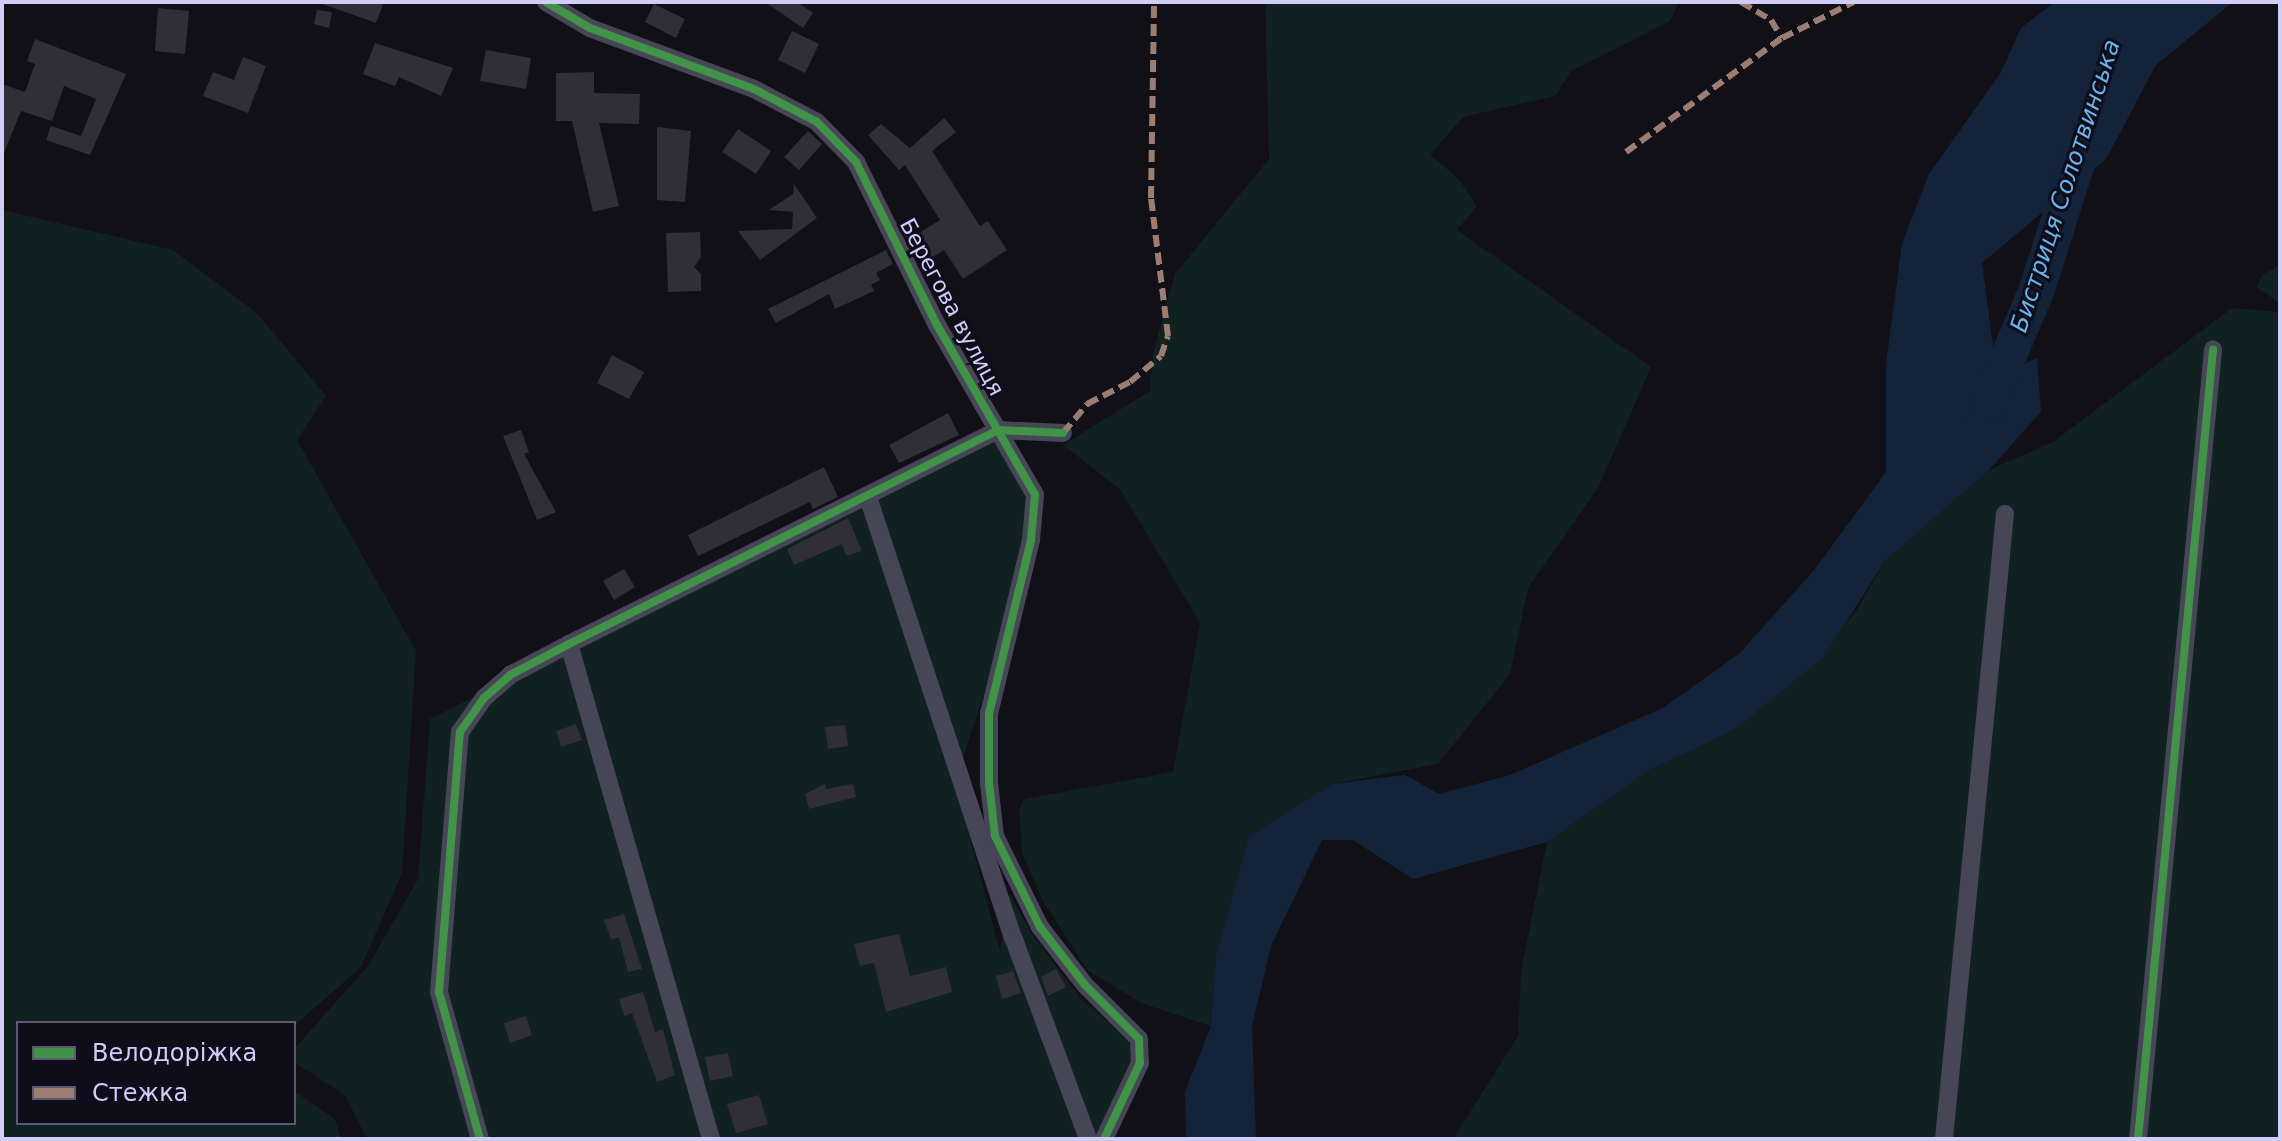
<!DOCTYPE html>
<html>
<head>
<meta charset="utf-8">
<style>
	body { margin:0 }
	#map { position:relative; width:2282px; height:1141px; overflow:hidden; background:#111017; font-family:"DejaVu Sans",sans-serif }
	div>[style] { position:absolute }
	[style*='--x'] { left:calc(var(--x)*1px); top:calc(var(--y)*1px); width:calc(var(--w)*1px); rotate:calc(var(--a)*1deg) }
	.green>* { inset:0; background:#112021 }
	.water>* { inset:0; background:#13243a }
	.river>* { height:36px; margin:-18px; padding:0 18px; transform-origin:18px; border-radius:18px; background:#13243a }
	.building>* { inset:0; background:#2f2e39 }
	.minor>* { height:18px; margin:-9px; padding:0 9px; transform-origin:9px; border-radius:9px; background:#464657 }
	.quiet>* { height:6px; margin-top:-3px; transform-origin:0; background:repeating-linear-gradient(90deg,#9b7d72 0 12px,transparent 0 18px) }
	.cycleway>* { height:8px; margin:-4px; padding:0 4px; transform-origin:4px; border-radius:4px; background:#419447 }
	span { translate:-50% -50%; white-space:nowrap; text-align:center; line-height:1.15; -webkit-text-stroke:6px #0f0d1a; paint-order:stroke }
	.street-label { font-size:22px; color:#d0cdf9 }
	.water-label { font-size:24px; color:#67b4ec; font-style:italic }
	.frame { position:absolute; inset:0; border:4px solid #d0cdf9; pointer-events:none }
	.legend { position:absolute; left:16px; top:1021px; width:280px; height:104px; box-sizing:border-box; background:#0f0d1a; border:2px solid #5c5a73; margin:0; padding:10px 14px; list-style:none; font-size:24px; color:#d0cdf9 }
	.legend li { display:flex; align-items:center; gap:16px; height:40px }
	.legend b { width:40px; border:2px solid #5c5a73 }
</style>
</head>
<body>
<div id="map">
	<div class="green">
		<i style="clip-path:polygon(1265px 2px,1679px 2px,1670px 21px,1571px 71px,1555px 96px,1463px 117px,1430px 155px,1458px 178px,1477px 206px,1457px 230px,1651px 367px,1598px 488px,1528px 588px,1510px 674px,1438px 764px,1332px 784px,1249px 836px,1216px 955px,1211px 1026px,1144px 1004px,1088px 971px,1043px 901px,1022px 853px,1019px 810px,1024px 799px,1173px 772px,1200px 623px,1120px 489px,1063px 445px,1150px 391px,1153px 353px,1175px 274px,1269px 159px)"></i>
		<i style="clip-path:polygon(2px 210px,173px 250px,257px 313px,326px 396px,297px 440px,416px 651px,402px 873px,361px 967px,294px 1026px,18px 1023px,18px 1123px,294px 1123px,294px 1091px,335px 1119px,341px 1139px,2px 1139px)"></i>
		<i style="clip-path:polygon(2280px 265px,2280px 304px,2257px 287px,2262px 275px)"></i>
		<i style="clip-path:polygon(2232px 308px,2280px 312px,2280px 1139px,1453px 1139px,1518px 1036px,1521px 971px,1547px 842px,1648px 771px,1734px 730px,1854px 615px,1885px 561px,1989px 470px,2053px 442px)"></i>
		<i style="clip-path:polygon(999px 437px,1032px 497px,994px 663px,955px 782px,1000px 951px,1009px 893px,1032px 934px,1082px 1000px,1132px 1042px,1129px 1082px,1094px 1139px,367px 1139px,345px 1095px,294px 1062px,294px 1049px,368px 966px,418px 879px,430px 719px)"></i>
	</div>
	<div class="water">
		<i style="clip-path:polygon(2055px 2px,2233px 2px,2156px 65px,2106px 159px,1982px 263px,1997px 376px,2037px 358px,2041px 412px,1989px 470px,1885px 561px,1823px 658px,1734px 730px,1648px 771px,1547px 842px,1413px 879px,1353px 840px,1322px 840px,1271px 946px,1252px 1026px,1256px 1139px,1186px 1139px,1185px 1092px,1211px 1026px,1216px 955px,1249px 836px,1332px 784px,1405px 775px,1439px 794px,1510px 775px,1663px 708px,1740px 653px,1815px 569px,1886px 472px,1886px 365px,1902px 243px,1929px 174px,2000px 74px,2021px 28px)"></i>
	</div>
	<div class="river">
		<i style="--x:1978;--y:416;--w:15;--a:-48"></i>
		<i style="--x:1988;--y:405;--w:126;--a:-67.1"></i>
		<i style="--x:2037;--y:289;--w:152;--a:-72.4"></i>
	</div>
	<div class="building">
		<i style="clip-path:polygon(375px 2px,383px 5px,376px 23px,323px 4px)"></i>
		<i style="clip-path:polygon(765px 2px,797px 2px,813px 13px,803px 28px)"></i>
		<i style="clip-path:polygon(654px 4px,685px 19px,676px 38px,645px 22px)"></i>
		<i style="clip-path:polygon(158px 8px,189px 11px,185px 54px,155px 51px)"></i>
		<i style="clip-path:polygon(317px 10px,332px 12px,329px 28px,314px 24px)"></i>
		<i style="clip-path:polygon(792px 31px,819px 44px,805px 73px,778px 60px)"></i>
		<i style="clip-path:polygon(35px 39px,126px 74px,90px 155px,46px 140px,51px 126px,81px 136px,96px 99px,64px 86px,52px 121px,21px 111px,2px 158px,2px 84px,25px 92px,35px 64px,27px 61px)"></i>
		<i style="clip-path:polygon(375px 43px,453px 68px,441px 96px,399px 77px,395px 86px,363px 74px)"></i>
		<i style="clip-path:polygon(486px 50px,531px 58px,526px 89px,480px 81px)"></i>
		<i style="clip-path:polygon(243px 57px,266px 66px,248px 113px,203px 96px,213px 72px,234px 80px)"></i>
		<i style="clip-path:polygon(594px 72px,594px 93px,640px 94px,639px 124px,599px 123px,619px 206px,593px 212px,572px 121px,556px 121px,556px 73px)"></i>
		<i style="clip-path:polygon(944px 118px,956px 132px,932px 151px,980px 226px,988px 221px,1007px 250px,963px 279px,944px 250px,922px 264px,908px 240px,940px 220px,905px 165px,899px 170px,868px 135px,881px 124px,910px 148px)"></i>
		<i style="clip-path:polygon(657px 127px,691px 131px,685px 202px,657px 200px)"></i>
		<i style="clip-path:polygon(738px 129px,771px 151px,756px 174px,722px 152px)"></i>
		<i style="clip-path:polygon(808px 131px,822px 144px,799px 170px,784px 157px)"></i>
		<i style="clip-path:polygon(794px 184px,817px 218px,760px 260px,738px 231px,792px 229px,793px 212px,769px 210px,793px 194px)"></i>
		<i style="clip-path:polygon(700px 232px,701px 257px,694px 267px,701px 274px,701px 291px,668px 292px,666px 233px)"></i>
		<i style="clip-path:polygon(886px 250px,893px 264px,876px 273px,880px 280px,871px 285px,874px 291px,835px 309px,829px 294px,776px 323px,768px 309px)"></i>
		<i style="clip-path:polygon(612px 355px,644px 372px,629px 399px,597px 383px)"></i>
		<i style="clip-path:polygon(948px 413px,959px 435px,899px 463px,889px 445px)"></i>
		<i style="clip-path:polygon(521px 430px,529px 452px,524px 454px,556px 512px,537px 520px,503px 436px)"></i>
		<i style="clip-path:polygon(824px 467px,838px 497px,813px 509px,810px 502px,698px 556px,688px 535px)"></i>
		<i style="clip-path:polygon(848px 518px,862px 551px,846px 556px,842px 544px,794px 565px,787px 549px)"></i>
		<i style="clip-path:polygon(624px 569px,635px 587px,614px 600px,603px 581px)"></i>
		<i style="clip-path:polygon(576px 724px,582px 740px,561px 747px,556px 731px)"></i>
		<i style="clip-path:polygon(845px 725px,848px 746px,828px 749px,825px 727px)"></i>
		<i style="clip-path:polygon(825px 784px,826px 789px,853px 784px,856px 797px,809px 809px,805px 794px)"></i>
		<i style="clip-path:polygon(624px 914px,642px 969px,628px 972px,619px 937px,611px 940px,604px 920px)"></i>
		<i style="clip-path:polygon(899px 934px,910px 976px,946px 967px,952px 992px,886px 1012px,874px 963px,860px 966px,854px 944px)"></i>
		<i style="clip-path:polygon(1056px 969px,1066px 987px,1048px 996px,1041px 977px)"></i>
		<i style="clip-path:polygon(1013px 971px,1021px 993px,1002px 999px,996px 976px)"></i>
		<i style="clip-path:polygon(643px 992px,655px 1032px,663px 1029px,675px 1075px,657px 1082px,632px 1013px,624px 1016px,619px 999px)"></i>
		<i style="clip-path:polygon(526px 1016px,532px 1035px,510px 1043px,504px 1023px)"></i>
		<i style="clip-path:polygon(728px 1053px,733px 1076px,710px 1081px,705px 1057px)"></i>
		<i style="clip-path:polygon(759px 1095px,768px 1124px,736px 1133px,727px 1104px)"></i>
	</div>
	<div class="minor">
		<i style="--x:546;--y:2;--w:51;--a:30.6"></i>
		<i style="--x:590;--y:28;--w:175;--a:20.4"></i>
		<i style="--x:754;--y:89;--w:71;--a:27.6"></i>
		<i style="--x:817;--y:122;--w:56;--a:45.7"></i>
		<i style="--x:856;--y:162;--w:182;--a:63.6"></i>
		<i style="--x:937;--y:325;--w:196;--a:60"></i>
		<i style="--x:1035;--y:495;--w:45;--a:95.1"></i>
		<i style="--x:1031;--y:540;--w:178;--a:103.6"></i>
		<i style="--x:989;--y:713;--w:70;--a:90"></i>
		<i style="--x:989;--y:783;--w:53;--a:83.5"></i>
		<i style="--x:995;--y:836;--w:102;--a:63.7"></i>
		<i style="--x:1040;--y:927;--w:73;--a:52.2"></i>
		<i style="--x:1085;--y:985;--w:76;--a:45"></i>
		<i style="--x:1139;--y:1039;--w:24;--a:88"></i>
		<i style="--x:1140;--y:1063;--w:84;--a:115.3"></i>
		<i style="--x:868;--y:497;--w:463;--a:71.8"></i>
		<i style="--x:1013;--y:937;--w:215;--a:69.6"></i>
		<i style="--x:569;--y:644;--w:515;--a:73.99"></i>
		<i style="--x:480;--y:1139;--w:153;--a:-105.6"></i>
		<i style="--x:439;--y:992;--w:261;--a:-85.4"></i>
		<i style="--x:460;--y:732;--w:42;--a:-54.8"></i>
		<i style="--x:484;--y:698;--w:35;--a:-41"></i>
		<i style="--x:510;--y:675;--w:67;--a:-27.7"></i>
		<i style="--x:569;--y:644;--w:479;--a:-26.5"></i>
		<i style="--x:998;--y:430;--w:65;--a:2.6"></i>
		<i style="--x:1944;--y:1139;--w:628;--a:-84.43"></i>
		<i style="--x:2138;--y:1139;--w:793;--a:-84.57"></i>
	</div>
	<div class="quiet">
		<i style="--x:1741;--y:2;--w:35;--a:31"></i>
		<i style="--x:1771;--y:20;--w:21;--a:59"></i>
		<i style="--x:1626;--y:152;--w:193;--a:-36.2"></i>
		<i style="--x:1782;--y:38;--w:80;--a:-26.6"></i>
		<i style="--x:1063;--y:433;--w:38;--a:-50"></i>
		<i style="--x:1087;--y:404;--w:48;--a:-27.1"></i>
		<i style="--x:1130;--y:382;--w:40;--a:-40"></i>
		<i style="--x:1161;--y:356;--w:21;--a:-71"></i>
		<i style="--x:1168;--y:336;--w:139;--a:-97"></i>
		<i style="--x:1151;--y:198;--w:196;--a:-89.1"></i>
	</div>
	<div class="cycleway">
		<i style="--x:546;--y:2;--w:51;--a:30.6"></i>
		<i style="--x:590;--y:28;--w:175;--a:20.4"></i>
		<i style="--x:754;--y:89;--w:71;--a:27.6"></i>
		<i style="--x:817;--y:122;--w:56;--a:45.7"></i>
		<i style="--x:856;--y:162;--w:182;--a:63.6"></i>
		<i style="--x:937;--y:325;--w:196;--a:60"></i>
		<i style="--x:1035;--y:495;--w:45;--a:95.1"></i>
		<i style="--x:1031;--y:540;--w:178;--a:103.6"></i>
		<i style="--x:989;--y:713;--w:70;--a:90"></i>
		<i style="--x:989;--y:783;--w:53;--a:83.5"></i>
		<i style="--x:995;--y:836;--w:102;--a:63.7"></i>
		<i style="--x:1040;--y:927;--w:73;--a:52.2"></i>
		<i style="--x:1085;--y:985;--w:76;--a:45"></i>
		<i style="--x:1139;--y:1039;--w:24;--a:88"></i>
		<i style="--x:1140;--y:1063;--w:84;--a:115.3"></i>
		<i style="--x:480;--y:1139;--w:153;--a:-105.6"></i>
		<i style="--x:439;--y:992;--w:261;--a:-85.4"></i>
		<i style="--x:460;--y:732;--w:42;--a:-54.8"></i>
		<i style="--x:484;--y:698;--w:35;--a:-41"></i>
		<i style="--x:510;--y:675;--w:67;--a:-27.7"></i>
		<i style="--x:569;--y:644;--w:479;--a:-26.5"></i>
		<i style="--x:998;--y:430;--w:65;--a:2.6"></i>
		<i style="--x:2138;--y:1139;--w:793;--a:-84.57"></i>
	</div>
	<div class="street-label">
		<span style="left:952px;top:307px;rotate:62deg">Берегова вулиця</span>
	</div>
	<div class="water-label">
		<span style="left:2066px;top:186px;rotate:-72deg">Бистриця Солотвинська</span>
	</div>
	<div class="frame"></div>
	<ul class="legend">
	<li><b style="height:10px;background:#419447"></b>Велодоріжка</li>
	<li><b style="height:10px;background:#9b7d72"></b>Стежка</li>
	</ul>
</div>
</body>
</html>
